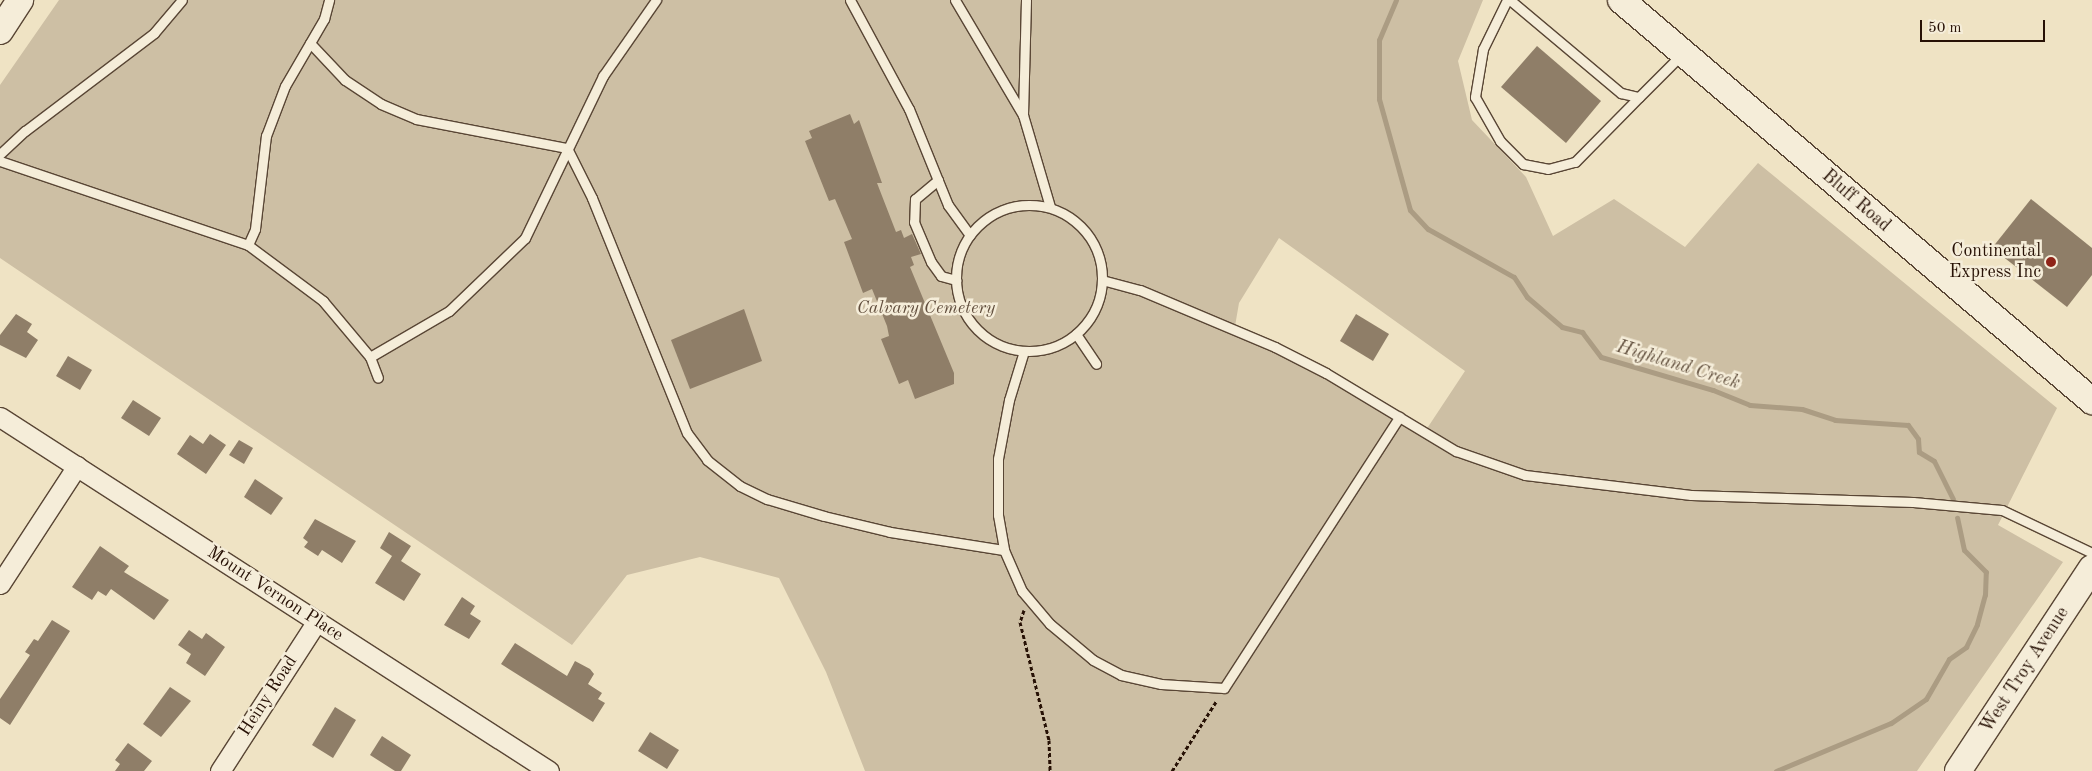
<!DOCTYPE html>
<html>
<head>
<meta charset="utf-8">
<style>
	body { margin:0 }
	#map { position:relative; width:2092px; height:771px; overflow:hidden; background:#efe3c4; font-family:"Old Standard TT",serif }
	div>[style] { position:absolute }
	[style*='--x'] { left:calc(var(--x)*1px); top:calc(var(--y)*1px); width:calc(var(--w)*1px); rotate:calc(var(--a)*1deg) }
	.green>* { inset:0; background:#cdbfa4 }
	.stream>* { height:5px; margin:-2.5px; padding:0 2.5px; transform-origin:2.5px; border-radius:2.5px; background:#ab9c83 }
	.building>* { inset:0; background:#8f7e68 }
	.path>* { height:3px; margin-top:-1.5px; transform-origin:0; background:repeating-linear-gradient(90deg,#271105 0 4px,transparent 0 6.5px) }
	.roads { filter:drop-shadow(1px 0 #594635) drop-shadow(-1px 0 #594635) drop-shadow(0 1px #594635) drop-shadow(0 -1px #594635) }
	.lane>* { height:9px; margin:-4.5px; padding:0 4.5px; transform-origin:4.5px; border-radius:4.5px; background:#f5edd9 }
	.lane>.ring { margin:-4.5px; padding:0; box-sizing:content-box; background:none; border:9px solid #f5edd9; border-radius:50% }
	.street>* { height:19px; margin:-9.5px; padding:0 9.5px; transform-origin:9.5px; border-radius:9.5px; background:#f5edd9 }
	.secondary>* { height:26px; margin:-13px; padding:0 13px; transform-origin:13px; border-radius:13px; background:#f5edd9 }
	.dots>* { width:14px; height:14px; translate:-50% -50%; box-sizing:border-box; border:2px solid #f5edd9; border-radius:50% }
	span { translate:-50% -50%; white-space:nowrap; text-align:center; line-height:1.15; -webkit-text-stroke:5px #f5edd9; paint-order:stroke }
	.street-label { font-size:18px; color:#271105 }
	.poi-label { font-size:18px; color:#271105 }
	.right { translate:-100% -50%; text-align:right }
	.park-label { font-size:18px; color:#614e3d; font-style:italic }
	.water-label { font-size:19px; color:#62503e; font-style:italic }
	.scale { position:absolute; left:1920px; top:20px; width:125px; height:22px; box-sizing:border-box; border:2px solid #271105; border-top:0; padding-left:6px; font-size:15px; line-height:18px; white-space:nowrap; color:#271105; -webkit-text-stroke:4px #f5edd9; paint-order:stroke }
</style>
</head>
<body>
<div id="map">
	<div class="green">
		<i style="clip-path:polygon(evenodd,59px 0,1483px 0,1458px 61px,1472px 120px,1526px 177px,1553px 236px,1614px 199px,1685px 247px,1758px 163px,2057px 408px,1998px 525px,2063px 562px,1917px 771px,865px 771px,826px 672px,779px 578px,700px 557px,627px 575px,572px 645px,0 258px,0 85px,59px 0,1279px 238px,1465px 371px,1426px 430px,1234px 332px,1239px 303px,1279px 238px)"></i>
	</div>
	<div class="stream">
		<i style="--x:1396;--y:0;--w:43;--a:113"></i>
		<i style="--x:1379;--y:40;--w:59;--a:90"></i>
		<i style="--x:1379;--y:99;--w:115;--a:74.4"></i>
		<i style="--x:1410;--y:210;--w:26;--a:47"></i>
		<i style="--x:1428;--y:229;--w:98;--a:29.2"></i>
		<i style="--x:1514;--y:277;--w:24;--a:57"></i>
		<i style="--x:1527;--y:297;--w:46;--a:40.6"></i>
		<i style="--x:1562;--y:327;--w:21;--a:14"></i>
		<i style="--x:1582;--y:332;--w:31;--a:53"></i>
		<i style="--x:1601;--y:357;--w:117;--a:16.4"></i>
		<i style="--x:1713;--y:390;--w:40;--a:22"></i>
		<i style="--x:1750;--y:405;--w:52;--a:4.4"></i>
		<i style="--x:1802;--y:409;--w:35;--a:18"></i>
		<i style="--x:1835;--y:420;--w:73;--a:3.9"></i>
		<i style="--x:1908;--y:425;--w:17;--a:54"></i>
		<i style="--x:1918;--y:439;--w:13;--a:86"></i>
		<i style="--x:1919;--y:452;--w:17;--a:31"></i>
		<i style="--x:1934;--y:461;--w:42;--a:63.4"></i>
		<i style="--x:1776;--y:771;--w:125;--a:-22.7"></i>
		<i style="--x:1891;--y:723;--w:42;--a:-34.4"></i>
		<i style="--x:1926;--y:699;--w:46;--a:-60.1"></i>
		<i style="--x:1949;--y:659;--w:21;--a:-35"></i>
		<i style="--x:1966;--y:647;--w:25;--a:-64"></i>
		<i style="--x:1977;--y:624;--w:30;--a:-75"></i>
		<i style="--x:1985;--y:595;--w:23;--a:-88"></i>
		<i style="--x:1986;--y:572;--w:31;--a:-135"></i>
		<i style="--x:1964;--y:550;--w:33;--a:-102"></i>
	</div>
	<div class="building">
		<i style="clip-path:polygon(1537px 46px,1601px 101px,1566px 143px,1501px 87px)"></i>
		<i style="clip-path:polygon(850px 114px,854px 124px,859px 120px,882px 183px,877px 183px,896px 232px,901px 230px,904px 238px,912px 234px,921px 254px,911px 257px,914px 265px,910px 267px,954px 373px,954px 384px,915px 399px,908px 380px,899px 384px,881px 339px,889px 336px,887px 326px,872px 289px,863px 293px,844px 242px,852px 239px,835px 199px,829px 201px,805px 141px,812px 138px,809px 131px)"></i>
		<i style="clip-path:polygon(2031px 199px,2092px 248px,2092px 275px,2067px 307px,1992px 248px)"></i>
		<i style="clip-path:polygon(744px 309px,762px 361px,690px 389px,671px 340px)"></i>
		<i style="clip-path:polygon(16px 314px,32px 324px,27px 332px,38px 340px,26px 358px,0 345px,0 335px)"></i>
		<i style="clip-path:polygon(1356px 314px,1389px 334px,1373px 361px,1340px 341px)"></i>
		<i style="clip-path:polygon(68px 356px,92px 370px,80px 390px,56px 376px)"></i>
		<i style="clip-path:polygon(133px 400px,161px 418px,149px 436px,121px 418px)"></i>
		<i style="clip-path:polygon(210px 434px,226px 445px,206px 474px,177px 454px,190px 435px,203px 444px)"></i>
		<i style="clip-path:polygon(239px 440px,253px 448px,244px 464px,229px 455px)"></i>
		<i style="clip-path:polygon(255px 479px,283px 498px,271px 515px,244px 497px)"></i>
		<i style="clip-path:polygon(315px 519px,356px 541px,342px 563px,322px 550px,318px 556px,304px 547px,308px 542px,303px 538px)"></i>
		<i style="clip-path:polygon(389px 532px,411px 546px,401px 561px,421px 574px,404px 601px,375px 583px,392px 556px,380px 548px)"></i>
		<i style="clip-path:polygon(100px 546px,129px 566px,124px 572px,169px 600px,154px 620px,111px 589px,106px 596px,98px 591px,92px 600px,72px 587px)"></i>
		<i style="clip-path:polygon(462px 597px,475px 606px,470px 614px,481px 621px,469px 639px,444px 625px)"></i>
		<i style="clip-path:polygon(52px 620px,70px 631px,10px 725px,0 718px,0 699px,30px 655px,25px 652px,34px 639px,38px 641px)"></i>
		<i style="clip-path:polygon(189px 630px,202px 639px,206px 633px,225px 647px,205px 676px,186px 663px,191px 654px,178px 645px)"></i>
		<i style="clip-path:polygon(515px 643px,567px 676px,575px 661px,590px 669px,594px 674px,588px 684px,602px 693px,598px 699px,605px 703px,593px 722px,501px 664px)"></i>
		<i style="clip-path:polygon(170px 687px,191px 701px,161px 737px,143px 724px)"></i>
		<i style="clip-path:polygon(335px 707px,356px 720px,333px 758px,312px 745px)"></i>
		<i style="clip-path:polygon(650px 732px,679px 750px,667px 769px,638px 751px)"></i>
		<i style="clip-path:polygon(382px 736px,411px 755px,401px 771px,395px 771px,370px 755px)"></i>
		<i style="clip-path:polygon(128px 743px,152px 761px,144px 771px,115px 771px,120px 764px,115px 760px)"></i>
	</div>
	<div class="path">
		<i style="--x:1024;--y:610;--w:13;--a:108"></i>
		<i style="--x:1020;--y:622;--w:122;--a:76.2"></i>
		<i style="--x:1049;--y:740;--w:31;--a:88"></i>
		<i style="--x:1172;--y:771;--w:84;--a:-57.6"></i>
	</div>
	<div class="roads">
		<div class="lane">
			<i style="--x:850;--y:0;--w:124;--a:61.6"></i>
			<i style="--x:909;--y:109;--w:104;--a:67.9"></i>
			<i style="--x:948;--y:205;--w:37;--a:54"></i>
			<i style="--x:955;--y:0;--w:134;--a:59.4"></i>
			<i style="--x:1026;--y:0;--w:115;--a:91.5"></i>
			<i style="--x:1023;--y:115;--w:96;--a:73.6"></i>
			<i style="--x:1507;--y:0;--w:55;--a:116.1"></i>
			<i style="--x:1483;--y:49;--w:49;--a:99.5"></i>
			<i style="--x:1475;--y:97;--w:51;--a:60.4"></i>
			<i style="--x:1500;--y:141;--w:33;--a:45"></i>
			<i style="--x:1523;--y:164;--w:25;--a:11"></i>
			<i style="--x:1548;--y:169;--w:28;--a:-15"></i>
			<i style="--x:1575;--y:162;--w:91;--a:-45.4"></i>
			<i style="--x:1510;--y:0;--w:145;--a:40"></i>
			<i style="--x:1621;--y:93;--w:18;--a:13"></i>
			<i style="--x:1639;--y:97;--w:59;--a:-45"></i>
			<i style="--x:310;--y:43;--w:51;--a:46.6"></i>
			<i style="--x:345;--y:80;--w:43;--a:33.7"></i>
			<i style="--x:381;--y:104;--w:38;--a:23"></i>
			<i style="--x:416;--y:119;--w:154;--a:10.9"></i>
			<i style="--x:567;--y:148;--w:56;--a:63.4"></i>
			<i style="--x:592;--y:198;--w:253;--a:68"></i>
			<i style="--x:687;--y:433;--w:34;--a:53"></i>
			<i style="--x:707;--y:460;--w:42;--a:38.2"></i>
			<i style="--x:740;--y:486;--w:30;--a:26"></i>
			<i style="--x:767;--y:499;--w:59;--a:16.6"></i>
			<i style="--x:824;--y:516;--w:68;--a:13.6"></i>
			<i style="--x:890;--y:532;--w:115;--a:9"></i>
			<i style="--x:0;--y:154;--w:34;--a:-43"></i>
			<i style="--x:25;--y:131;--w:162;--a:-37.2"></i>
			<i style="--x:154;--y:33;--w:43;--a:-49.7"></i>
			<i style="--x:0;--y:161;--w:262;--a:18.7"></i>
			<i style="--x:248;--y:245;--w:94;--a:36.7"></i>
			<i style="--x:323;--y:301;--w:73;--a:50"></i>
			<i style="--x:370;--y:357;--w:22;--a:69"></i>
			<i style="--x:938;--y:180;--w:30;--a:140"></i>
			<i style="--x:915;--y:199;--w:23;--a:92"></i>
			<i style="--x:914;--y:222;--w:43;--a:67"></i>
			<i style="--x:931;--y:262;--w:17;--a:54"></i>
			<i style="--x:941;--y:276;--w:16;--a:15"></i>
			<i class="ring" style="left:956px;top:205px;width:137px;height:137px"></i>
			<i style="--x:248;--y:245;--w:17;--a:-66"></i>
			<i style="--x:255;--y:229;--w:94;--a:-83.3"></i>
			<i style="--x:266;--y:136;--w:53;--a:-69.2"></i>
			<i style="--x:285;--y:86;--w:78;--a:-59.8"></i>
			<i style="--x:324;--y:19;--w:20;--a:-75"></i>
			<i style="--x:1102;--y:280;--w:39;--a:15"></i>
			<i style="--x:1140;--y:290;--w:147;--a:22.9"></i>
			<i style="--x:1275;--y:347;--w:57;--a:27"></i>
			<i style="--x:1326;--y:373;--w:152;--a:31"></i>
			<i style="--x:1456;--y:451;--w:73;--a:19.2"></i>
			<i style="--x:1525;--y:475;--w:167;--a:6.9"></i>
			<i style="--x:1691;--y:495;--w:222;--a:1.8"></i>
			<i style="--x:1913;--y:502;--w:89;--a:5.1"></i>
			<i style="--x:2002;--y:510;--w:100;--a:25.5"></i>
			<i style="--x:1076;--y:334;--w:36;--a:56"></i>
			<i style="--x:1024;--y:351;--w:51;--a:107"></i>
			<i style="--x:1009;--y:400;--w:60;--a:100.6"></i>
			<i style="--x:998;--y:459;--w:56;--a:90"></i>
			<i style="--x:998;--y:515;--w:36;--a:80"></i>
			<i style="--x:1004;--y:550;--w:45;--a:66.3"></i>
			<i style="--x:1022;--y:591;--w:43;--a:49.7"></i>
			<i style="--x:1050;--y:624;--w:56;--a:39.9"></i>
			<i style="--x:1093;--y:660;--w:32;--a:28"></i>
			<i style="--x:1121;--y:675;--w:41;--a:12.7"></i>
			<i style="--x:1161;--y:684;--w:63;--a:3.6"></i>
			<i style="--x:1224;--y:688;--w:323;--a:-57.1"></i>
			<i style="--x:370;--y:357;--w:91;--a:-30.2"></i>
			<i style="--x:449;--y:311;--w:105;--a:-43.8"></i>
			<i style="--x:525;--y:238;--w:180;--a:-64.3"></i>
			<i style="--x:603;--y:76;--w:93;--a:-55.1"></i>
		</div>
		<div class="street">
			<i style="--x:0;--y:417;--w:653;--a:32.81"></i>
			<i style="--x:0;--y:584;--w:141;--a:-56.9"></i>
			<i style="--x:220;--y:771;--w:179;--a:-57.1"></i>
		</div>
		<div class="secondary">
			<i style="--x:1621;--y:0;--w:619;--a:40.41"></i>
			<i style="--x:0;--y:31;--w:37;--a:-57"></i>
			<i style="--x:1958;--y:771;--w:243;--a:-56.6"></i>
		</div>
	</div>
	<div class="dots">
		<i style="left:2051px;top:262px;background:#8f2418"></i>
	</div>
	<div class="street-label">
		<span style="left:1856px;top:201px;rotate:41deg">Bluff Road</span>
		<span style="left:275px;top:594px;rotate:33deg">Mount Vernon Place</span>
		<span style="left:2025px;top:670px;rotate:-57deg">West Troy Avenue</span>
		<span style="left:268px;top:696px;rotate:-57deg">Heiny Road</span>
	</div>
	<div class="poi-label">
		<span class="right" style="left:2041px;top:262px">Continental<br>Express Inc</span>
	</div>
	<div class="park-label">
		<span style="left:926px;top:308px">Calvary Cemetery</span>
	</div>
	<div class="water-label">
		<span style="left:1678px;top:366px;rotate:17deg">Highland Creek</span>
	</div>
	<div class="scale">50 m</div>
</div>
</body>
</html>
